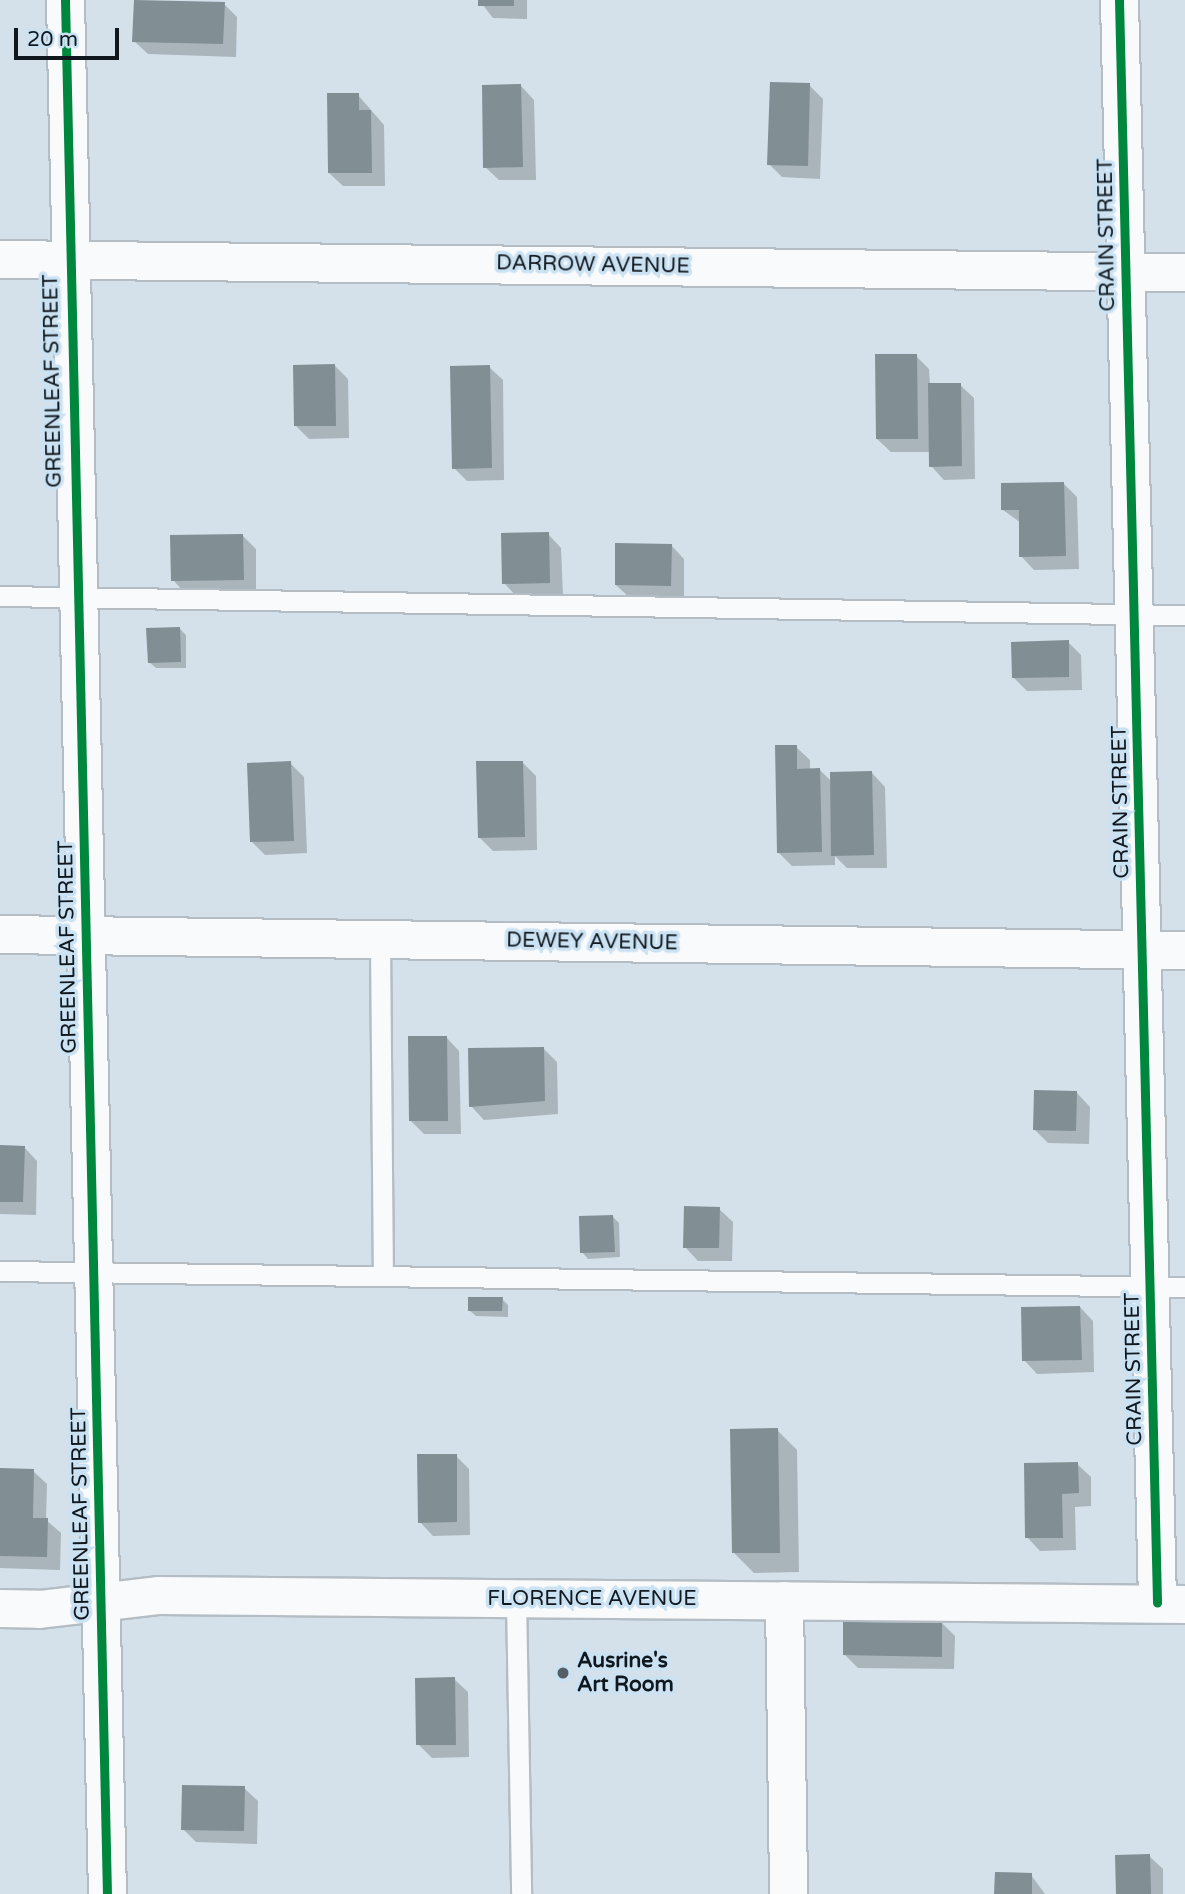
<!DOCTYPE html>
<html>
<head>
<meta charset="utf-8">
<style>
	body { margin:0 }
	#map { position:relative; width:1185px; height:1894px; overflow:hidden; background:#d4e1ea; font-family:"Varela Round",sans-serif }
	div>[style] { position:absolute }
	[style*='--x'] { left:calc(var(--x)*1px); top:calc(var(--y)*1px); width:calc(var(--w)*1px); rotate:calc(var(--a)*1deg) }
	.shadow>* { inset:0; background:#0003 }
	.building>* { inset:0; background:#818e94 }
	.roads { filter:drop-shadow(2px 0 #b4bdc4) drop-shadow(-2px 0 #b4bdc4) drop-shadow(0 2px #b4bdc4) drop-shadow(0 -2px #b4bdc4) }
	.service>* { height:19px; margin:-9.5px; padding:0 9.5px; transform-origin:9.5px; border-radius:9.5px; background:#f9fafc }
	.minor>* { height:37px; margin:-18.5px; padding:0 18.5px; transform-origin:18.5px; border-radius:18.5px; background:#f9fafc }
	.cycleway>* { height:9px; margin:-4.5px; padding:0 4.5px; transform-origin:4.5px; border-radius:4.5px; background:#00873e }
	.dots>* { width:19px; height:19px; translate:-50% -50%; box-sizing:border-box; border:4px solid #cbe2f3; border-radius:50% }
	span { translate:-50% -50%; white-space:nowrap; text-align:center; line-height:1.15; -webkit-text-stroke:7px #cbe2f3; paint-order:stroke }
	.street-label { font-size:21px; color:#10181e }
	.poi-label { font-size:21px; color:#10181e; font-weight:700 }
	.left { translate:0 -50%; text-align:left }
	.scale { position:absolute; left:14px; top:28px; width:105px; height:32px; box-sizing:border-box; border:4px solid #10181e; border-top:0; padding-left:9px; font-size:21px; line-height:24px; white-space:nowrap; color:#10181e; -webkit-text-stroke:5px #cbe2f3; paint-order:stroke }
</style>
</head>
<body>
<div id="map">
	<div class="shadow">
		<i style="clip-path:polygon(479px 0,527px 0,527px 19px,493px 18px)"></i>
		<i style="clip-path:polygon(224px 4px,237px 17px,236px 57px,148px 54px,134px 41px)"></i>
		<i style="clip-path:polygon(809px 85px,823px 99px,820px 179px,782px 177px,769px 164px)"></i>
		<i style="clip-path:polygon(521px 86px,534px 100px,536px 180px,499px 180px,485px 167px)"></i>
		<i style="clip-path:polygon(358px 95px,384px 125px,385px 186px,343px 186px,329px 173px)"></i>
		<i style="clip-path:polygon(916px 356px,929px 369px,930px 385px,960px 385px,974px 398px,975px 479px,944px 480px,931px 466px,930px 452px,891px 452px,877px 439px)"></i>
		<i style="clip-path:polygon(335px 366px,348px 379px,349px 438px,309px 439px,296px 426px)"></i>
		<i style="clip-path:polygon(489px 367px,503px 380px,504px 480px,467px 481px,454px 468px)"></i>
		<i style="clip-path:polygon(1063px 483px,1077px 497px,1079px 569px,1034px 570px,1021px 556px,1021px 523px,1003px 510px)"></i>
		<i style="clip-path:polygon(548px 534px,561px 548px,563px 596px,517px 597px,504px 583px)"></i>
		<i style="clip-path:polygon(242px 535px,256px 549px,256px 593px,186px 594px,173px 580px)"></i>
		<i style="clip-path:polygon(671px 545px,684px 559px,684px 599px,630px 598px,616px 585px)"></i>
		<i style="clip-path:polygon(180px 629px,186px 635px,186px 668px,156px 668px,149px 662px)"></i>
		<i style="clip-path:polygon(1068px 642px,1081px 655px,1082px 690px,1027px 691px,1014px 678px)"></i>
		<i style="clip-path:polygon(796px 747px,810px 760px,810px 770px,820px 770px,832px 782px,872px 773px,885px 787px,887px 868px,847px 868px,835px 856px,835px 865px,792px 866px,778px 852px)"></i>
		<i style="clip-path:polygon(522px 762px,536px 776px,537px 850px,493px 851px,479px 837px)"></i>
		<i style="clip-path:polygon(290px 763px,304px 777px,307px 853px,265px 855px,252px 842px)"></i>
		<i style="clip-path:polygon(446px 1037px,459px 1051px,461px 1134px,424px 1134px,411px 1121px)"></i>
		<i style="clip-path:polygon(543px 1048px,557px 1062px,558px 1114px,484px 1120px,471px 1106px)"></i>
		<i style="clip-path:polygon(1077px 1093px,1090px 1107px,1089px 1144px,1048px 1143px,1034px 1129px)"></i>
		<i style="clip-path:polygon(0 1147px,24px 1147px,37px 1161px,36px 1215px,0 1214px)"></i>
		<i style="clip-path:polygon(719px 1209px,733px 1222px,732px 1261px,698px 1261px,685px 1247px)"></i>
		<i style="clip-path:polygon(613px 1217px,619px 1223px,620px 1257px,588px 1259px,582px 1252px)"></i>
		<i style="clip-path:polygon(502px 1299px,508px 1305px,508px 1317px,476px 1316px,469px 1310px)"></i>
		<i style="clip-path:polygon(1080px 1307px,1093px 1321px,1094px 1372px,1037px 1374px,1024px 1360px)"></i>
		<i style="clip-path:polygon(777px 1430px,797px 1450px,799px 1572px,754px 1573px,734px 1553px)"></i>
		<i style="clip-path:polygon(456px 1456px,469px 1469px,470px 1535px,433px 1536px,420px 1522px)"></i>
		<i style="clip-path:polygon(1077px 1464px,1091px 1477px,1091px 1506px,1075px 1507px,1076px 1550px,1040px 1551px,1027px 1537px)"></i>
		<i style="clip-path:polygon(0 1470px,33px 1471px,47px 1484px,46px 1520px,61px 1533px,60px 1570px,0 1568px)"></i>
		<i style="clip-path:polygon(941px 1622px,955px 1636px,954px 1669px,858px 1668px,844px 1654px)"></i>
		<i style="clip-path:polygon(454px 1679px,468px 1692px,469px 1757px,432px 1758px,418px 1744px)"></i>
		<i style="clip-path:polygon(244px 1788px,258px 1801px,257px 1844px,196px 1842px,183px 1829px)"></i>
		<i style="clip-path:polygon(1149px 1856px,1163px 1869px,1163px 1894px,1118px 1894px)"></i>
		<i style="clip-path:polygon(1031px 1875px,1045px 1894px,996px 1894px)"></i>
	</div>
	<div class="building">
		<i style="clip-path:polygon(134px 0,225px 2px,223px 44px,132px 42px)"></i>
		<i style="clip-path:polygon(478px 0,514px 0,514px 6px,478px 6px)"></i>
		<i style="clip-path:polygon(770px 82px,810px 83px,808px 166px,767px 165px)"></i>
		<i style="clip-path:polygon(521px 84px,523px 167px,483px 168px,482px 85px)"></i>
		<i style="clip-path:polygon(327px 93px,359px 93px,359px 110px,371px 110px,372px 173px,328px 173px)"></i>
		<i style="clip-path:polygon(875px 354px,917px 354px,918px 439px,876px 439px)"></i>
		<i style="clip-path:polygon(335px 364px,336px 426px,294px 426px,293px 365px)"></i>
		<i style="clip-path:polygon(490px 365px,492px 468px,452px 469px,450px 366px)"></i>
		<i style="clip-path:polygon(928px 383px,961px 383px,962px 466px,929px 467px)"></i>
		<i style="clip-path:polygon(1064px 482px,1066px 556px,1019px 557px,1019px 510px,1001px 510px,1001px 483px)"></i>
		<i style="clip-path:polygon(549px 532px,550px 583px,502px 584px,501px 533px)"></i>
		<i style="clip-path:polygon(243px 534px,244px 580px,171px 581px,170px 535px)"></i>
		<i style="clip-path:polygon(615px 543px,672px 544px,671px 586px,615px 585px)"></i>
		<i style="clip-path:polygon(180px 627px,181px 662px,148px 663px,146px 628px)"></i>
		<i style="clip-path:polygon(1069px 640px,1069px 677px,1012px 678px,1011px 642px)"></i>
		<i style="clip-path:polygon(775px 745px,797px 745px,797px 769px,820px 768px,822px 852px,777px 853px)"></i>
		<i style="clip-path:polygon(291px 761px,294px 841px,250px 842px,247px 763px)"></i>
		<i style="clip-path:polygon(476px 761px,523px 761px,525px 837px,478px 838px)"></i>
		<i style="clip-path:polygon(872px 771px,874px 855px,831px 856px,830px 772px)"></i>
		<i style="clip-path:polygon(408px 1036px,447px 1036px,448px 1121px,409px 1121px)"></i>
		<i style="clip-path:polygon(544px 1047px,545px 1101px,469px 1107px,468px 1048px)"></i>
		<i style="clip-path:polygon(1034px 1090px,1077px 1091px,1076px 1131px,1033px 1130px)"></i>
		<i style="clip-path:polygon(0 1145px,25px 1146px,23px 1202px,0 1202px)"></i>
		<i style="clip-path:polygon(684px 1206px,720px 1207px,719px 1248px,683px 1248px)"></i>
		<i style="clip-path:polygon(613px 1215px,615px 1252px,580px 1253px,579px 1216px)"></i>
		<i style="clip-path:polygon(468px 1297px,503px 1297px,502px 1311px,468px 1311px)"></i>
		<i style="clip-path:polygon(1080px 1306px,1082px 1360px,1022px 1361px,1021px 1307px)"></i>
		<i style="clip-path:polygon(778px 1428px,780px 1553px,732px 1553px,730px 1429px)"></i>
		<i style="clip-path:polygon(417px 1454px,457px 1454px,457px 1522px,418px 1523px)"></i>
		<i style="clip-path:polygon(1078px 1462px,1079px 1493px,1062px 1494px,1063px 1538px,1025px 1538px,1024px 1463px)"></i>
		<i style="clip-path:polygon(0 1468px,34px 1469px,33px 1518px,48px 1518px,47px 1557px,0 1556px)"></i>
		<i style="clip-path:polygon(843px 1619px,942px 1621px,942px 1657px,843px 1655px)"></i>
		<i style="clip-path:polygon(455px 1677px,456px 1745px,416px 1745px,415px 1678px)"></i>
		<i style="clip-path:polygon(182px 1785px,245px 1786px,244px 1831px,181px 1830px)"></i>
		<i style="clip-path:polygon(1150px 1854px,1151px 1894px,1116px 1894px,1115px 1855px)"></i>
		<i style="clip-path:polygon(995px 1872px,1032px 1873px,1032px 1894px,994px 1894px)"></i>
	</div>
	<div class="roads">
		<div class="service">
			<i style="--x:0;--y:596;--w:1185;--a:0.92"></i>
			<i style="--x:380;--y:940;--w:336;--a:89.5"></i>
			<i style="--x:0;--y:1271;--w:1185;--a:0.77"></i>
			<i style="--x:516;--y:1598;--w:296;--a:89"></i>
		</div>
		<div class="minor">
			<i style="--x:65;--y:0;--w:1894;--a:88.73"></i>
			<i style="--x:1119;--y:0;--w:1603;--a:88.64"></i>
			<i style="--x:0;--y:259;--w:1185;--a:0.63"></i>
			<i style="--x:0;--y:934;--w:1185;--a:0.77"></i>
			<i style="--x:784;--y:1600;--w:294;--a:89.2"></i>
			<i style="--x:0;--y:1608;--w:39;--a:1"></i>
			<i style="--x:39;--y:1609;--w:121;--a:-6.7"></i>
			<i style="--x:159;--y:1595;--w:1026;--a:0.5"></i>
		</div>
	</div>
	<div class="cycleway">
		<i style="--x:65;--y:0;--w:1894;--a:88.73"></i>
		<i style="--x:1119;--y:0;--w:1603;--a:88.64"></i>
	</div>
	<div class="dots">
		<i style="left:563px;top:1673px;background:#555e65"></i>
	</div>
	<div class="street-label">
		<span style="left:1107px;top:235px;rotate:-91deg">CRAIN STREET</span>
		<span style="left:593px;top:265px;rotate:1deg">DARROW AVENUE</span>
		<span style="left:53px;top:381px;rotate:-91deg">GREENLEAF STREET</span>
		<span style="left:1121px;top:802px;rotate:-91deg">CRAIN STREET</span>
		<span style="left:592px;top:942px;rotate:1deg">DEWEY AVENUE</span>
		<span style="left:68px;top:947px;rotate:-91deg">GREENLEAF STREET</span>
		<span style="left:1134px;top:1369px;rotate:-91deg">CRAIN STREET</span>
		<span style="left:81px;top:1514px;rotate:-91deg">GREENLEAF STREET</span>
		<span style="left:592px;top:1599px">FLORENCE AVENUE</span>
	</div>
	<div class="poi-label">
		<span class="left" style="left:577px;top:1673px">Ausrine's<br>Art Room</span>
	</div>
	<div class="scale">20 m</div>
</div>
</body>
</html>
